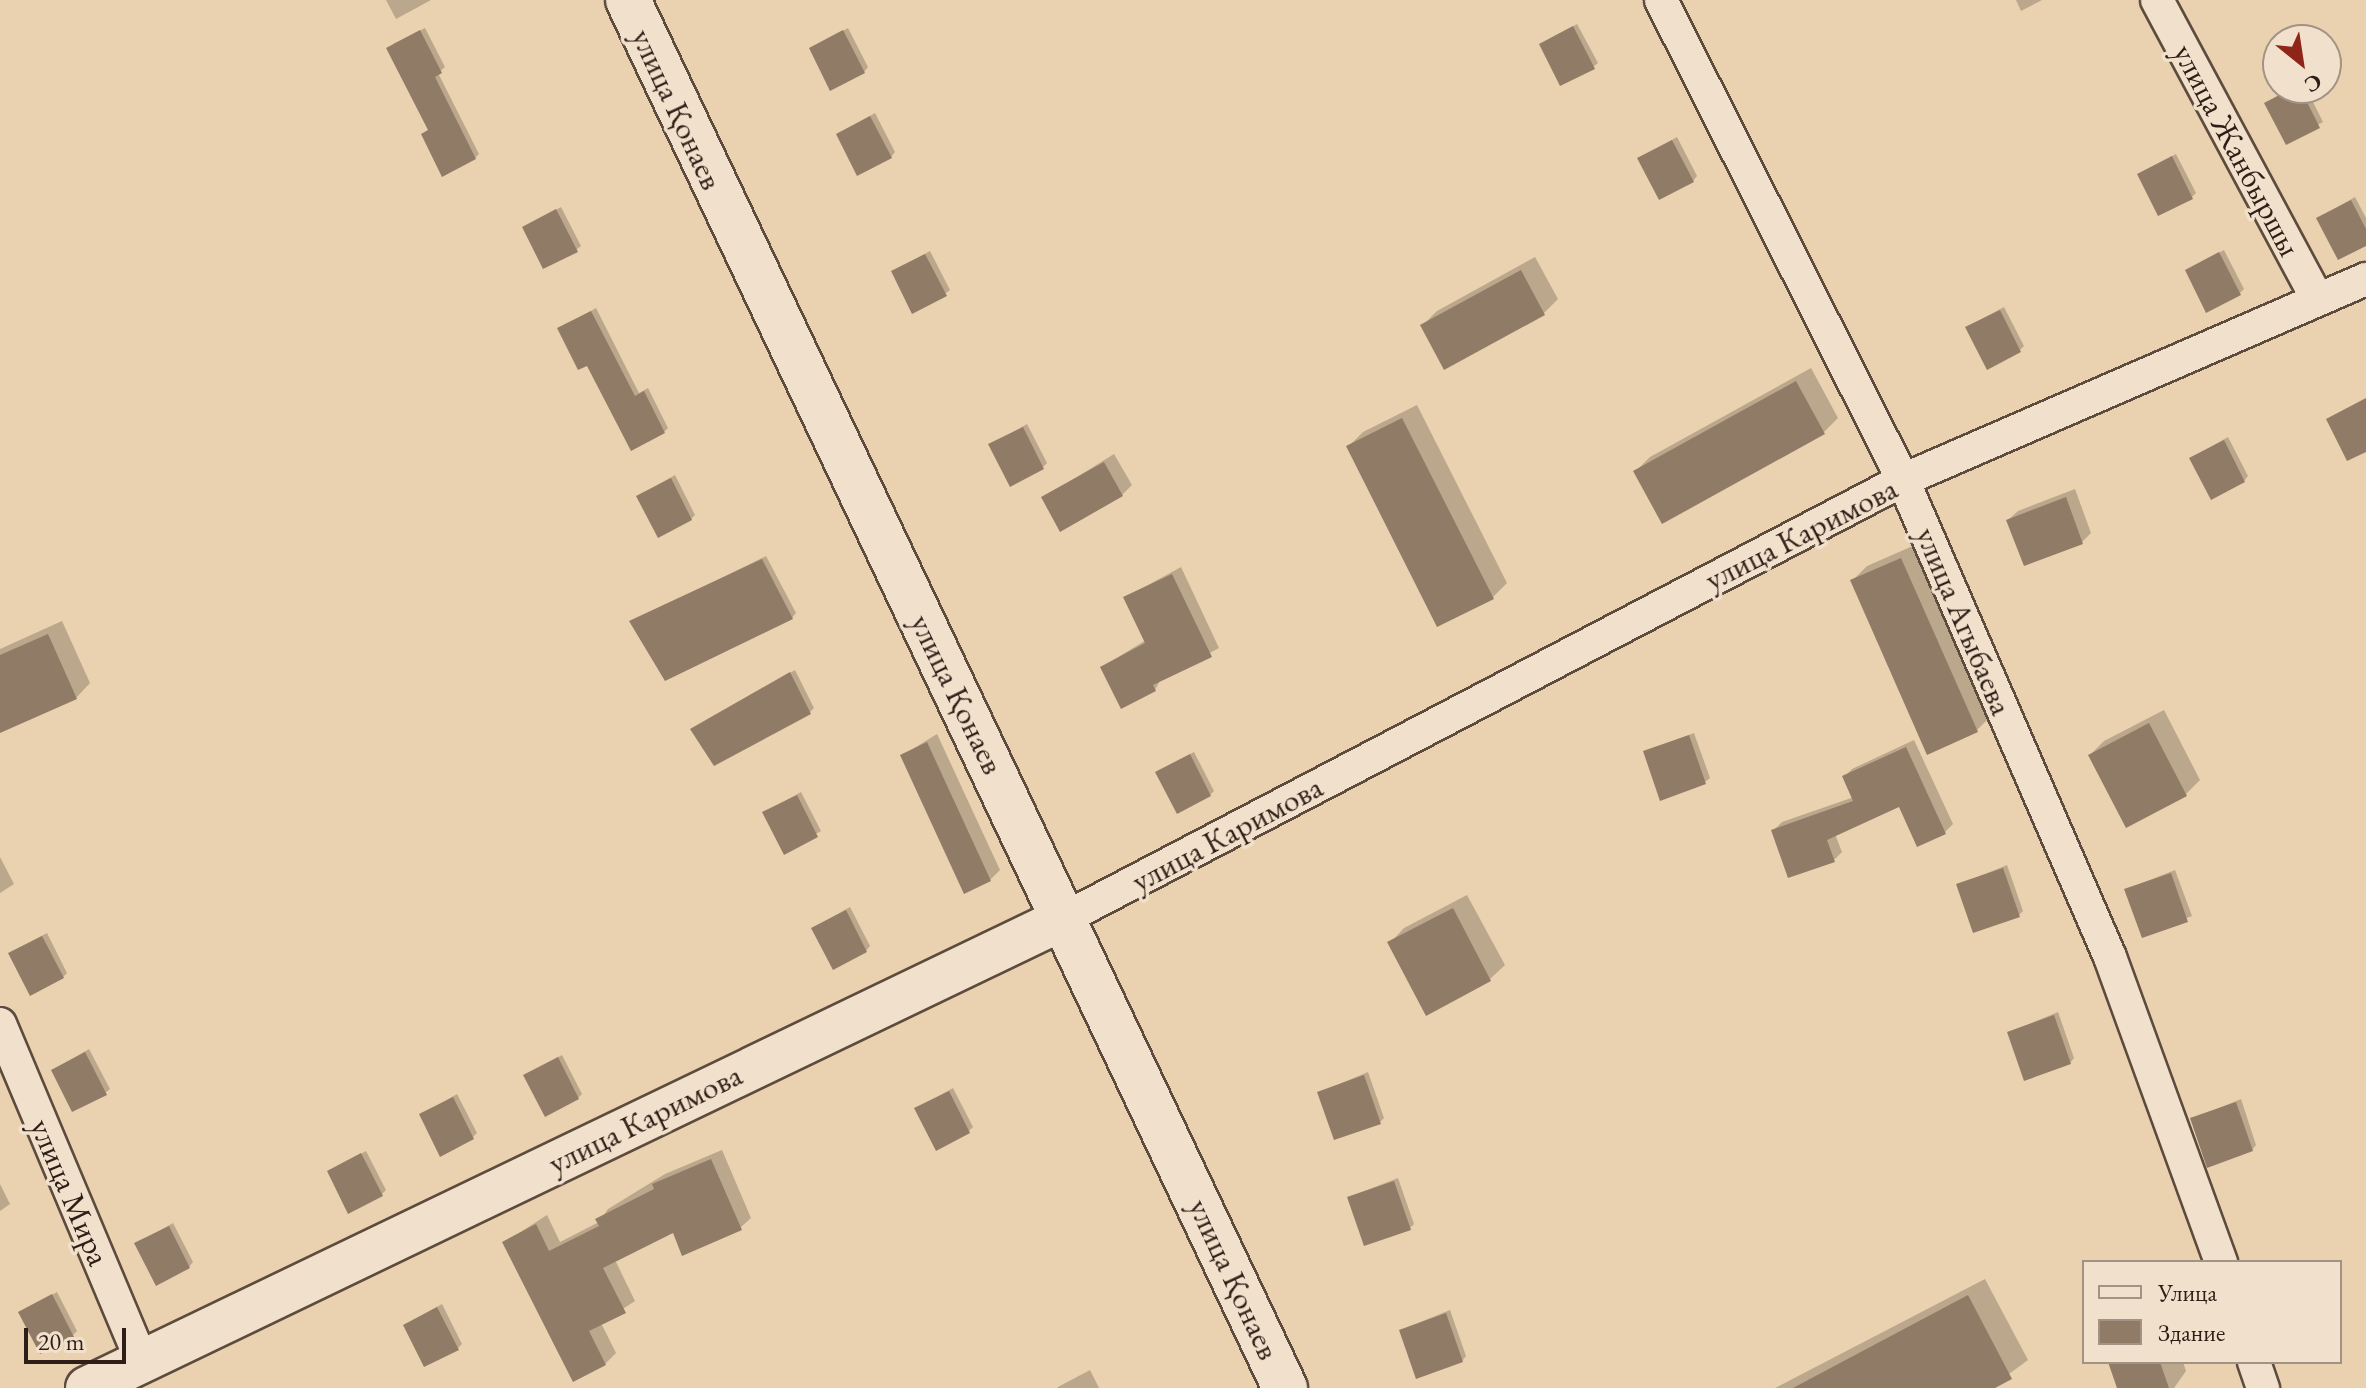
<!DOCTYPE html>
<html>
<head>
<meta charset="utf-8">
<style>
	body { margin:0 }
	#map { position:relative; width:2366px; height:1388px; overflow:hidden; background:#ead1b0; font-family:"EB Garamond",serif }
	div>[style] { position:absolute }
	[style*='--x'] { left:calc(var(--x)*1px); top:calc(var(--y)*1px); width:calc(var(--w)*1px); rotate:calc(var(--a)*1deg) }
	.shadow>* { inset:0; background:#0003 }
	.building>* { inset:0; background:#907b67 }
	.roads { filter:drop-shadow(2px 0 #5d4b3d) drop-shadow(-2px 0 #5d4b3d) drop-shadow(0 2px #5d4b3d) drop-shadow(0 -2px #5d4b3d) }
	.minor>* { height:32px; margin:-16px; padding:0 16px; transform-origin:16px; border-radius:16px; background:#f1e1cc }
	.tertiary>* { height:42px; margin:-21px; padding:0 21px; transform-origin:21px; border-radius:21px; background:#f1e1cc }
	.secondary>* { height:44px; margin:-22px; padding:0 22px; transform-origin:22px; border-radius:22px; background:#f1e1cc }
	span { translate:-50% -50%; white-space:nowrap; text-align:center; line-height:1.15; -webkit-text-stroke:7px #f1e1cc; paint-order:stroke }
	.street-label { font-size:32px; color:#2e1e17 }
	.legend { position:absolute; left:2082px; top:1260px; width:260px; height:104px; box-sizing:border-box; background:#f1e1cc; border:2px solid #a39384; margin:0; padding:10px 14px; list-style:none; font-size:24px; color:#2e1e17 }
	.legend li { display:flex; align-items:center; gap:16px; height:40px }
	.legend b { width:40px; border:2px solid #a39384 }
	.north { position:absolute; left:2262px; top:24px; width:80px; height:80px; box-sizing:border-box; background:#f1e1cc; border:2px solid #a39384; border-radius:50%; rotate:150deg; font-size:22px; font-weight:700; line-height:32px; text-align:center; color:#2e1e17 }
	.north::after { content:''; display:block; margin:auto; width:28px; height:36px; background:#8f2418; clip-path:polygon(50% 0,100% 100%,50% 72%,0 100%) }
	.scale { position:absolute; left:24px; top:1328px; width:102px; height:36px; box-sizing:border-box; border:4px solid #2e1e17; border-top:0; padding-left:10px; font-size:24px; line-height:28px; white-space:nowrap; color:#2e1e17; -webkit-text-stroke:6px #f1e1cc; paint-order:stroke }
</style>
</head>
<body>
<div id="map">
	<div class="shadow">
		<i style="clip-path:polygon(386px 0,431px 0,396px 19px)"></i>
		<i style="clip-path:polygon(2016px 0,2042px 0,2021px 11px)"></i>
		<i style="clip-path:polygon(1577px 24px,1598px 63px,1593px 67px,1541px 44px)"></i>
		<i style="clip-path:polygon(425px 28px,445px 67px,438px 73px,479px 154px,475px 158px,430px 129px,393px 44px)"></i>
		<i style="clip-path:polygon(848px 28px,868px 67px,864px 72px,811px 49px)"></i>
		<i style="clip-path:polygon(2292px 88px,2306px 88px,2323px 122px,2287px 142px,2267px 103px)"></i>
		<i style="clip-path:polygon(875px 113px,895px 152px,891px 157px,838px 134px)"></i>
		<i style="clip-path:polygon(1677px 137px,1697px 176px,1693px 181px,1640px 158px)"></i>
		<i style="clip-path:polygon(2176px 154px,2196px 193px,2192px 197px,2139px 174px)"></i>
		<i style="clip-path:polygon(2355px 197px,2366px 218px,2366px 243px,2319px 218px)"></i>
		<i style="clip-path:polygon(561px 207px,581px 246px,576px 250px,524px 228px)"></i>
		<i style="clip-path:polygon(2224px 250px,2244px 289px,2240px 293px,2187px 270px)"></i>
		<i style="clip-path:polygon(930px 251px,950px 290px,945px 294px,893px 271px)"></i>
		<i style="clip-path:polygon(1535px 257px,1558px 299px,1544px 313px,1422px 326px,1437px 311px)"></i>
		<i style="clip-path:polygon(2004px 307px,2024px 346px,2020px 350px,1967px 327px)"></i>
		<i style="clip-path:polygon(596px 308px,639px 393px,648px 388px,668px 428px,664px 432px,588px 363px,559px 329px)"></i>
		<i style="clip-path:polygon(1811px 368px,1838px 418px,1824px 432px,1635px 472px,1650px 457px)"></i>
		<i style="clip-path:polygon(1417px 405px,1507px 583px,1493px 597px,1349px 446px,1363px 432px)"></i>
		<i style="clip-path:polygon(1027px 424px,1047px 463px,1043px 467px,990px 445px)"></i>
		<i style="clip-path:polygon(2228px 437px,2248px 476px,2244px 481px,2191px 458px)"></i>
		<i style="clip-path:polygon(1114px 454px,1132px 485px,1122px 495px,1043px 498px)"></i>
		<i style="clip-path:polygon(675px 475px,695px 515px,691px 519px,638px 496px)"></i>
		<i style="clip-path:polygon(2075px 489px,2091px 533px,2082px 542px,2008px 520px,2018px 511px)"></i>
		<i style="clip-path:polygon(1915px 545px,1991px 716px,1977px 730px,1852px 581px,1867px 566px)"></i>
		<i style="clip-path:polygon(766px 556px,796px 613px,792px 618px,632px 622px)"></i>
		<i style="clip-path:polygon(1181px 567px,1219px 648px,1161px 679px,1155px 690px,1102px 667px,1146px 640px,1126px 597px)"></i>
		<i style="clip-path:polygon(62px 621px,90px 683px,76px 698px,0 731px,0 649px)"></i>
		<i style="clip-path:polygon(795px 670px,814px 708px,810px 712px,692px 729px)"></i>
		<i style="clip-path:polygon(2164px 710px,2200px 780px,2186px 794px,2090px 755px,2104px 741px)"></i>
		<i style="clip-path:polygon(1694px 733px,1710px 778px,1705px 782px,1645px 752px)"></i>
		<i style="clip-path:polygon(937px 734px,1000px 870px,990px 880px,903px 755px)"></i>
		<i style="clip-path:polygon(1914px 740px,1953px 824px,1945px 832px,1918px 844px,1900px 804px,1835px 834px,1842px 852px,1834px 860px,1774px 830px,1782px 822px,1854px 797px,1844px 777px,1852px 769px)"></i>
		<i style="clip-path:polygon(1194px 752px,1214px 791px,1210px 795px,1158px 772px)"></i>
		<i style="clip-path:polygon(801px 792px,821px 831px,785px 852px,765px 812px)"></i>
		<i style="clip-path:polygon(0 857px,14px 884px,0 893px)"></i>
		<i style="clip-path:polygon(2007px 865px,2023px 911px,2018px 916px,1958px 885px)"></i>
		<i style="clip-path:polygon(2175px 870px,2192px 916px,2143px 935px,2127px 889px)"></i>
		<i style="clip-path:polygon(1467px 895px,1505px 965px,1490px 979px,1427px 1013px,1390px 943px,1404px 928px)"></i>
		<i style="clip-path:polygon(850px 907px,870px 946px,866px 951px,813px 928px)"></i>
		<i style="clip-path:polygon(47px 933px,67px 973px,63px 977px,15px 950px)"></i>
		<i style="clip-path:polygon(2058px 1012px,2074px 1058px,2070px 1063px,2010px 1032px)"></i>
		<i style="clip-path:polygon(89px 1049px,110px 1089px,105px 1093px,53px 1070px)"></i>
		<i style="clip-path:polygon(562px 1055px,582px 1094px,578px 1098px,526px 1075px)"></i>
		<i style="clip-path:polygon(1368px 1072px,1384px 1118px,1380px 1122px,1320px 1092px)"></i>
		<i style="clip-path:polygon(953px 1088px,973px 1127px,969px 1131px,916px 1109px)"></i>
		<i style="clip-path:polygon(457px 1094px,477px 1133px,473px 1137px,421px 1115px)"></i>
		<i style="clip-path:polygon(2241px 1099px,2256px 1145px,2252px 1150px,2192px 1119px)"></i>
		<i style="clip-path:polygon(722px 1150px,751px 1218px,740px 1228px,674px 1230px,615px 1260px,635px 1301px,601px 1323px,616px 1353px,605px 1364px,505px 1242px,547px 1215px,560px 1242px,599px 1222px,608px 1209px,665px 1174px)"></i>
		<i style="clip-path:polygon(366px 1151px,386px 1190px,382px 1194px,329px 1171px)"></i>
		<i style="clip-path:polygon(1398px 1178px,1414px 1224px,1410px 1228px,1349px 1197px)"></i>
		<i style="clip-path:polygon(0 1184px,10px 1204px,0 1211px)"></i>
		<i style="clip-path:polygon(173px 1223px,193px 1262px,189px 1267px,136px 1244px)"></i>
		<i style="clip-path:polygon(1985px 1279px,2028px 1360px,1990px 1388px,1775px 1388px)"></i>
		<i style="clip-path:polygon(57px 1292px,77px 1331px,73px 1335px,20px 1312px)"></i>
		<i style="clip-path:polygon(442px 1304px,462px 1344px,458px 1348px,405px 1325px)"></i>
		<i style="clip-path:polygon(1450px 1310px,1466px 1356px,1462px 1361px,1401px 1330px)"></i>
		<i style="clip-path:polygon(2110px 1362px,2183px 1362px,2186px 1371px,2174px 1388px,2119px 1388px)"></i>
		<i style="clip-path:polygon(1090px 1370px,1099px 1388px,1057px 1388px,1058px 1387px)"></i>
	</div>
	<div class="building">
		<i style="clip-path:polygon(1573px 26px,1595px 69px,1560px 86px,1539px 44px)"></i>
		<i style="clip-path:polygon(420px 30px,442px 73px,435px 77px,476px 159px,442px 177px,421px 134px,428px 130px,386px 48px)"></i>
		<i style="clip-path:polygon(843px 30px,865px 73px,830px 91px,809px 48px)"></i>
		<i style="clip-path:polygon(2293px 88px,2300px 88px,2320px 128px,2286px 145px,2264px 103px)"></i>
		<i style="clip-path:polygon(870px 116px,892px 158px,857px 176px,836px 134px)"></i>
		<i style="clip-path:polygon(1672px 140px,1694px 182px,1659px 200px,1637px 158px)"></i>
		<i style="clip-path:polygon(2172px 156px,2193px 199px,2158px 216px,2137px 174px)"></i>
		<i style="clip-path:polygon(2351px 200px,2366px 229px,2366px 246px,2338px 260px,2316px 218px)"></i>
		<i style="clip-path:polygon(556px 209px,578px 252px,543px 269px,522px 227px)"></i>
		<i style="clip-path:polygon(2219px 252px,2241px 295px,2206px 313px,2185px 270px)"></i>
		<i style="clip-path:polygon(925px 254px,947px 296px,912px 314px,891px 271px)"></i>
		<i style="clip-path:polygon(1521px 270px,1545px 315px,1444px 370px,1420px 325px)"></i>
		<i style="clip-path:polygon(2000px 310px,2021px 352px,1987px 370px,1965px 327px)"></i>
		<i style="clip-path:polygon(591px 311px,635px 396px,644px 391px,665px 433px,631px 451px,587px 366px,578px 370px,557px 328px)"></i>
		<i style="clip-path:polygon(1796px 381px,1825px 434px,1662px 524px,1633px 471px)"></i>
		<i style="clip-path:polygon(2366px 398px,2366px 452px,2347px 461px,2326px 419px)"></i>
		<i style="clip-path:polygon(1402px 418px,1494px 599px,1437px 627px,1346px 446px)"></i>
		<i style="clip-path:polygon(1023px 427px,1044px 469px,1010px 487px,988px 444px)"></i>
		<i style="clip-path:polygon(2224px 440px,2245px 482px,2211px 500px,2189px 458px)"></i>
		<i style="clip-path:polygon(1104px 462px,1123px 496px,1060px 532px,1041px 497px)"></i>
		<i style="clip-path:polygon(671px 478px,692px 520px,658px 538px,636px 496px)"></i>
		<i style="clip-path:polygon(2066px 497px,2083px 544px,2024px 566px,2006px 520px)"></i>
		<i style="clip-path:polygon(1901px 558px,1978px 732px,1927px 755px,1850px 580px)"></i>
		<i style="clip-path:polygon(762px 559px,793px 619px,665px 681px,629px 621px)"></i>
		<i style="clip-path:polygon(1172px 574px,1212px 657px,1153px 685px,1156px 691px,1121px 709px,1100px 667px,1145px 643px,1123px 597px)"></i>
		<i style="clip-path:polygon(48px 634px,77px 699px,0 733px,0 655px)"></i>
		<i style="clip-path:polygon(790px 672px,811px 714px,714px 766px,690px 729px)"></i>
		<i style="clip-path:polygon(2149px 723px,2187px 796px,2126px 828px,2088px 755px)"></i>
		<i style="clip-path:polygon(1689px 735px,1706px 784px,1660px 801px,1643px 751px)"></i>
		<i style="clip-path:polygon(927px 742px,991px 881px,964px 894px,900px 755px)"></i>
		<i style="clip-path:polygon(1906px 747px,1946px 834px,1917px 847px,1899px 807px,1827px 840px,1835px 862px,1788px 878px,1771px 830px,1853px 801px,1842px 776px)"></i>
		<i style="clip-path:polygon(1190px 754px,1211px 796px,1177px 814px,1155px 772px)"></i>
		<i style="clip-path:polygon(797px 795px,818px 837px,784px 855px,762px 812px)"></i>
		<i style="clip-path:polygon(2003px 868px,2020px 917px,1973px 933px,1956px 884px)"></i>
		<i style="clip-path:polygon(2171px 873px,2188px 922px,2142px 938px,2124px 889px)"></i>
		<i style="clip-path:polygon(1453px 908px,1491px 981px,1426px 1016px,1387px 942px)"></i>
		<i style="clip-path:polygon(846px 910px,867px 952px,833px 970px,811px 928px)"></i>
		<i style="clip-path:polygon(42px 936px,64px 978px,30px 996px,8px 953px)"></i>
		<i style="clip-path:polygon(2054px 1015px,2071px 1064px,2024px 1081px,2007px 1032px)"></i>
		<i style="clip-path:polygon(85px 1052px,107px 1095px,72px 1112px,51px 1070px)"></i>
		<i style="clip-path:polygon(558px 1057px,579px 1099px,545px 1117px,523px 1075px)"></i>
		<i style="clip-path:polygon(1364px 1075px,1381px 1124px,1334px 1140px,1317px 1092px)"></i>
		<i style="clip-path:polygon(949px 1091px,970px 1133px,936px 1151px,914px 1108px)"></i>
		<i style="clip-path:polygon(453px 1097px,474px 1139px,440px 1157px,419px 1114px)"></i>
		<i style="clip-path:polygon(2236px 1102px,2253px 1151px,2207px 1168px,2190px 1118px)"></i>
		<i style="clip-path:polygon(361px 1153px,383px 1196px,348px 1214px,327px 1171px)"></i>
		<i style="clip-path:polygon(711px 1159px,742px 1230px,682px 1256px,673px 1233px,603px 1268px,626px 1313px,589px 1331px,606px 1365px,573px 1382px,502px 1242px,536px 1224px,549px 1251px,599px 1226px,595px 1219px,654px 1189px,652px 1184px)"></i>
		<i style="clip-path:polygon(1394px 1181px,1411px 1230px,1364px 1246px,1347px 1197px)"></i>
		<i style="clip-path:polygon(169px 1226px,190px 1268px,156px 1286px,134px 1243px)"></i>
		<i style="clip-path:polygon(52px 1294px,74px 1337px,40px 1354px,18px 1312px)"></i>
		<i style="clip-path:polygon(1968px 1295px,2012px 1379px,1995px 1388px,1793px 1388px)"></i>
		<i style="clip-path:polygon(437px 1307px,459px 1350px,424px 1367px,403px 1325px)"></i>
		<i style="clip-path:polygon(1446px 1313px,1463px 1362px,1416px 1379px,1399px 1330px)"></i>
		<i style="clip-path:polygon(2108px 1362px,2160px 1362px,2169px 1388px,2117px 1388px)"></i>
	</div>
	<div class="roads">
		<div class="minor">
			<i style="--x:1661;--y:0;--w:538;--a:63.24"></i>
			<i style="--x:1903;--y:480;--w:520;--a:66.54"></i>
			<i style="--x:2110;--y:957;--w:325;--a:70"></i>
			<i style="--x:2157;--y:0;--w:339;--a:61.8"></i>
			<i style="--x:1065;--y:918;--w:946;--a:-27.59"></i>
			<i style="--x:1903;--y:480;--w:505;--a:-23.47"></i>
			<i style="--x:0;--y:1024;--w:364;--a:67.2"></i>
			<i style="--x:2254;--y:1362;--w:28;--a:71"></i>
		</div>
		<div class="tertiary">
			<i style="--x:87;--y:1388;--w:1085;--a:-25.67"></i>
		</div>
		<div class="secondary">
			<i style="--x:628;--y:0;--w:1536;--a:64.67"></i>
		</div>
	</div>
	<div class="street-label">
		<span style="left:677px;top:109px;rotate:65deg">улица Қонаев</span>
		<span style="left:2237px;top:150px;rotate:62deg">улица Жанбыршы</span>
		<span style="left:1801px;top:534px;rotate:-27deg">улица Каримова</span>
		<span style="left:1964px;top:621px;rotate:67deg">улица Агыбаева</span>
		<span style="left:957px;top:694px;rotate:64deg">улица Қонаев</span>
		<span style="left:1227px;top:834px;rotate:-28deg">улица Каримова</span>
		<span style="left:645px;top:1119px;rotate:-26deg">улица Каримова</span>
		<span style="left:70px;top:1192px;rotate:67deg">улица Мира</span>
		<span style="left:1234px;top:1279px;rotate:65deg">улица Қонаев</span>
	</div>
	<ul class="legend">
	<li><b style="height:10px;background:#f1e1cc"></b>Улица</li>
	<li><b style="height:22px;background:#907b67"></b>Здание</li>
	</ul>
	<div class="north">С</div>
	<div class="scale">20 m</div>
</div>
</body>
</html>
